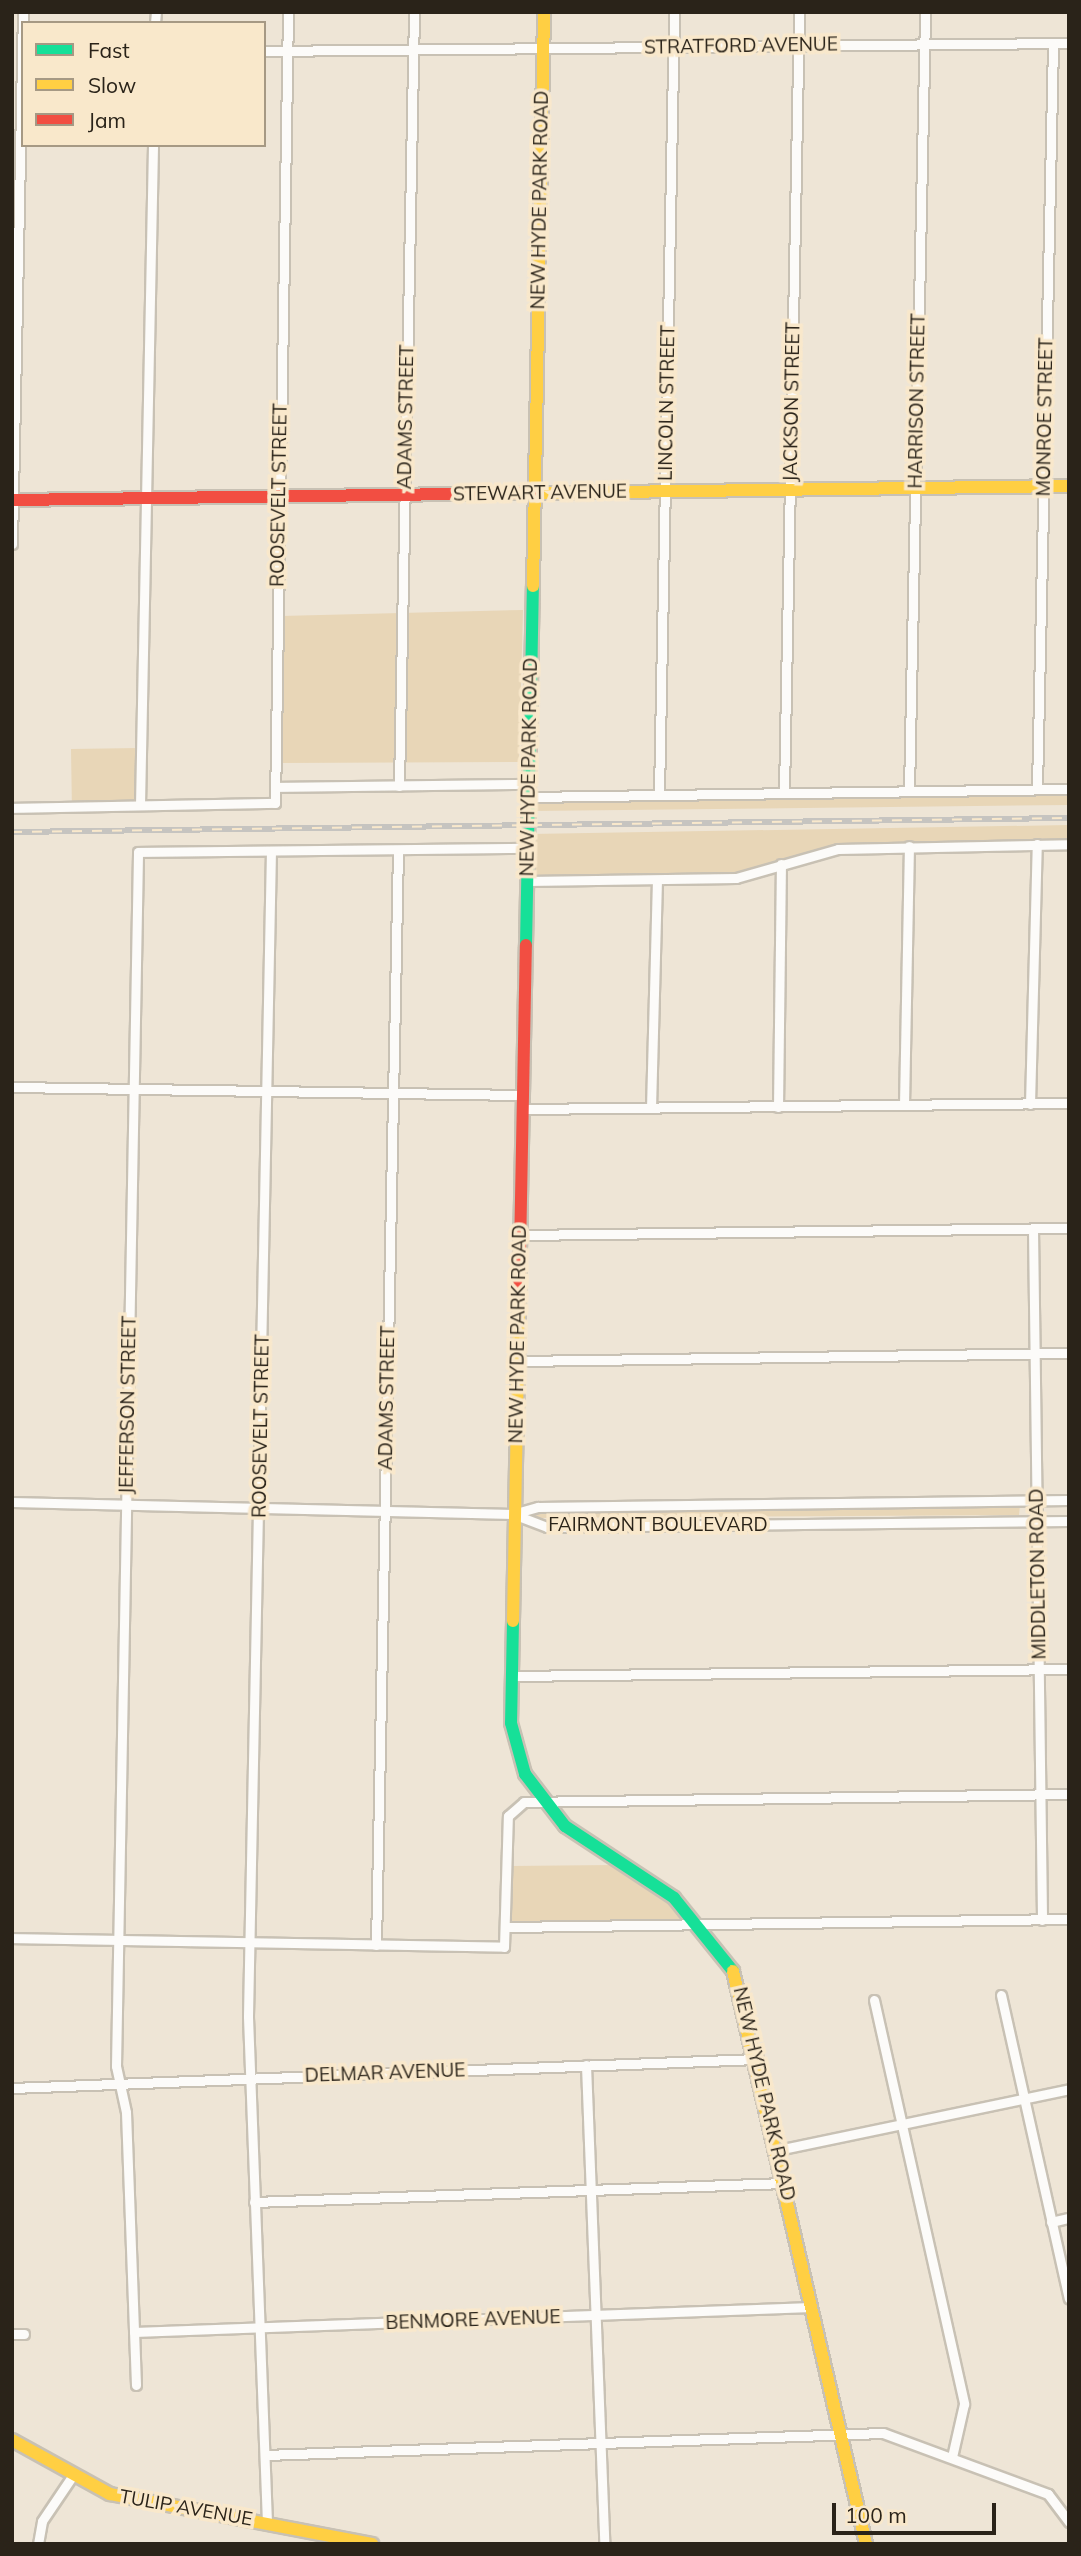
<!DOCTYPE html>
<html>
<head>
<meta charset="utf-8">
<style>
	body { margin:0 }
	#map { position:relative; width:1081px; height:2556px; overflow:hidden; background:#eee5d6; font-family:Mulish,sans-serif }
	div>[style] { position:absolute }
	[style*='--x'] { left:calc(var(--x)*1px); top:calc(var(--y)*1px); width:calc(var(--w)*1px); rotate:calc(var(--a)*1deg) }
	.green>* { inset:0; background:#e8d6b7 }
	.roads { filter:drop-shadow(2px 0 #c8c1b4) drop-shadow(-2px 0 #c8c1b4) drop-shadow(0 2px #c8c1b4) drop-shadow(0 -2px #c8c1b4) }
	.street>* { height:9px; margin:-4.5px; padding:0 4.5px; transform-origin:4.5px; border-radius:4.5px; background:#fcfbf9 }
	.fast>* { height:12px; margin:-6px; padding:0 6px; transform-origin:6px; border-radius:6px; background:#16e098 }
	.slow>* { height:12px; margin:-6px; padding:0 6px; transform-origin:6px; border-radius:6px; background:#ffcf43 }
	.jam>* { height:12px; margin:-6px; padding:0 6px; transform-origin:6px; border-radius:6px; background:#f24e42 }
	.rail>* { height:6px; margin-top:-3px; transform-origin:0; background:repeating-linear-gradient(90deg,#f9e8cb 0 10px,#c6c4c0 0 20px); box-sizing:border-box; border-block:2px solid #c6c4c0 }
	span { translate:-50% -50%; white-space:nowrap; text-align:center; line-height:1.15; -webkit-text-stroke:7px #f9e8cb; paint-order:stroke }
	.street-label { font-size:19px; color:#2a2319 }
	.frame { position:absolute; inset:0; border:14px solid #2a2319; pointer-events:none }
	.legend { position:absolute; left:21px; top:21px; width:245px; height:126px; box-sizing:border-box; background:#f9e8cb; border:2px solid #a69984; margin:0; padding:9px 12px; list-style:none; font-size:21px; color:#2a2319 }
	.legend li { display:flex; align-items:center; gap:14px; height:35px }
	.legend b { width:35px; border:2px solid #a69984 }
	.scale { position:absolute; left:832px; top:2503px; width:164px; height:32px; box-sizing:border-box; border:4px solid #2a2319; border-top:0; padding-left:9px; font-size:21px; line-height:24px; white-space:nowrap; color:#2a2319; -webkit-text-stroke:5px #f9e8cb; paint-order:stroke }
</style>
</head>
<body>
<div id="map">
	<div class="green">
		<i style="clip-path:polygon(523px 610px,519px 762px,280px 763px,281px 616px)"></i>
		<i style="clip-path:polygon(138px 748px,137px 810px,72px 811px,71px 749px)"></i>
		<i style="clip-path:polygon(1069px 790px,1069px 805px,531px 811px,531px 798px)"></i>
		<i style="clip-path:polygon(1069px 825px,1069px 844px,826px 849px,740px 877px,530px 882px,530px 834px)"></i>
		<i style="clip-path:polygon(1020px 1505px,1019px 1515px,531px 1518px,537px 1512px)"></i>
		<i style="clip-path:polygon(612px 1865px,693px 1920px,510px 1924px,510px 1866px)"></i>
	</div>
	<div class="roads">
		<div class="street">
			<i style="--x:155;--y:23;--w:11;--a:-85"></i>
			<i style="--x:264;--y:51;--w:805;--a:-0.57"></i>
			<i style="--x:12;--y:544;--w:532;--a:-88.82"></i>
			<i style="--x:399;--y:786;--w:774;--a:-88.89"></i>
			<i style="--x:275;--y:787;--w:254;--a:-0.7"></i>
			<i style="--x:1037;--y:789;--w:745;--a:-88.77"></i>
			<i style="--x:909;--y:791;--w:779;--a:-88.82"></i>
			<i style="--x:784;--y:792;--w:780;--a:-88.9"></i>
			<i style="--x:659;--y:794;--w:782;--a:-88.9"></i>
			<i style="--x:528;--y:797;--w:541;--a:-0.85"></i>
			<i style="--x:140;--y:805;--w:660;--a:-88.87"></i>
			<i style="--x:12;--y:808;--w:263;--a:-1.1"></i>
			<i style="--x:275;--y:803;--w:791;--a:-89.06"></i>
			<i style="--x:527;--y:881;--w:209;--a:-0.8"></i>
			<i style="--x:736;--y:878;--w:106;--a:-15.9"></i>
			<i style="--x:838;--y:849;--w:231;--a:-1.2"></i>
			<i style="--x:12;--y:1087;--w:511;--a:0.9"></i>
			<i style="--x:1030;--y:1104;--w:260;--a:-88.5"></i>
			<i style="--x:904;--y:1105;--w:259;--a:-88.9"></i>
			<i style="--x:778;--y:1107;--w:243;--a:-89.3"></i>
			<i style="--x:651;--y:1108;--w:228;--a:-88.5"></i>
			<i style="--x:523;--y:1109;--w:546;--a:-0.63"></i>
			<i style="--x:1033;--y:1229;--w:691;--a:89.25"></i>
			<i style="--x:520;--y:1235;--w:549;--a:-0.73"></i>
			<i style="--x:518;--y:1361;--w:551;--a:-0.83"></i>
			<i style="--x:12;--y:1502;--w:501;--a:1.37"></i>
			<i style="--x:513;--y:1514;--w:26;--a:-16"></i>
			<i style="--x:538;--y:1507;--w:531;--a:-0.76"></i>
			<i style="--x:513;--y:1514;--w:36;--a:21"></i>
			<i style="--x:547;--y:1527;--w:522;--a:-0.66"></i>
			<i style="--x:512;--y:1676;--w:557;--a:-0.72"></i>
			<i style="--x:507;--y:1927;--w:562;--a:-0.82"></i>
			<i style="--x:12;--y:1938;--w:492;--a:1"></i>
			<i style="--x:504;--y:1947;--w:131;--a:-88.3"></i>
			<i style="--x:508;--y:1816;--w:21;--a:-41"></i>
			<i style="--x:524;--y:1802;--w:545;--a:-0.84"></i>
			<i style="--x:376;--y:1945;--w:1095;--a:-88.85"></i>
			<i style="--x:1001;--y:1995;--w:311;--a:77.4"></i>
			<i style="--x:874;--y:2000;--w:414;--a:77.4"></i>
			<i style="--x:964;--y:2404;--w:54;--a:102.8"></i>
			<i style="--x:586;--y:2065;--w:479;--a:87.8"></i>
			<i style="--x:12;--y:2088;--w:747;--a:-2.23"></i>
			<i style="--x:778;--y:2150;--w:297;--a:-11.8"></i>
			<i style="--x:254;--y:2202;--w:531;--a:-2.05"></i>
			<i style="--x:1051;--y:2222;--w:18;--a:-13"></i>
			<i style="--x:134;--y:2332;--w:678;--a:-2.11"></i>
			<i style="--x:12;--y:2334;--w:12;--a:0"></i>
			<i style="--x:136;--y:2385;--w:273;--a:-92.1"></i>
			<i style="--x:126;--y:2112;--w:47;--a:-102.3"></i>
			<i style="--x:116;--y:2066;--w:1214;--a:-88.96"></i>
			<i style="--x:138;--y:852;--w:390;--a:-0.6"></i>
			<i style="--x:265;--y:2455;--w:618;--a:-2.04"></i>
			<i style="--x:883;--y:2433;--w:176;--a:20.3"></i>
			<i style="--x:1048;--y:2494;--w:35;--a:53"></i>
			<i style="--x:267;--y:2523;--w:507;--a:-92.15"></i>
			<i style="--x:248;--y:2016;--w:1164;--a:-88.87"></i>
			<i style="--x:38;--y:2544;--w:23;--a:-80"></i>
			<i style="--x:42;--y:2521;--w:52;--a:-56"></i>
		</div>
		<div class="fast">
			<i style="--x:526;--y:945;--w:359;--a:-88.9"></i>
			<i style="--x:513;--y:1621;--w:102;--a:91.1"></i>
			<i style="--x:511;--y:1723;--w:53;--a:74.6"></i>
			<i style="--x:525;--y:1774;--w:66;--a:52.4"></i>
			<i style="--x:565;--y:1826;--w:131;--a:33.4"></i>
			<i style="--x:674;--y:1898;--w:94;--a:51.1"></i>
		</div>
		<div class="slow">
			<i style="--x:536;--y:493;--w:533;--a:-0.75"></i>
			<i style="--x:533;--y:586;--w:574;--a:-88.9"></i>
			<i style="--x:513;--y:1621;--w:318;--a:-88.9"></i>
			<i style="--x:733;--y:1971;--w:588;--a:76.93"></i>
			<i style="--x:12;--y:2440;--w:112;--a:28.9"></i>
			<i style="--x:110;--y:2494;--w:267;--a:10.8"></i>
		</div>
		<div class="jam">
			<i style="--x:12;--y:500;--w:524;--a:-0.77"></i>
			<i style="--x:519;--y:1303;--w:358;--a:-88.9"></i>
		</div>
	</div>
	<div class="rail">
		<i style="--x:12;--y:832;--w:1057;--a:-0.76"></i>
	</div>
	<div class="street-label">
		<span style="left:741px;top:46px;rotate:-1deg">STRATFORD AVENUE</span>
		<span style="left:540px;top:200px;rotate:-89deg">NEW HYDE PARK ROAD</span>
		<span style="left:917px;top:401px;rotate:-89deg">HARRISON STREET</span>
		<span style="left:792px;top:402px;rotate:-89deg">JACKSON STREET</span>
		<span style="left:667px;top:403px;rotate:-89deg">LINCOLN STREET</span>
		<span style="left:406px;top:417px;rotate:-89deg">ADAMS STREET</span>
		<span style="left:1045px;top:417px;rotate:-89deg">MONROE STREET</span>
		<span style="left:540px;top:493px;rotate:-1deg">STEWART AVENUE</span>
		<span style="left:279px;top:495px;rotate:-89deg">ROOSEVELT STREET</span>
		<span style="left:529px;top:767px;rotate:-89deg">NEW HYDE PARK ROAD</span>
		<span style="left:518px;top:1334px;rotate:-89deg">NEW HYDE PARK ROAD</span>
		<span style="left:387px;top:1398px;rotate:-89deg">ADAMS STREET</span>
		<span style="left:128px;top:1405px;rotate:-89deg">JEFFERSON STREET</span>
		<span style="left:261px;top:1426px;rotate:-89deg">ROOSEVELT STREET</span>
		<span style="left:658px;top:1525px">FAIRMONT BOULEVARD</span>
		<span style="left:1038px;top:1574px;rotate:-91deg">MIDDLETON ROAD</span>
		<span style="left:385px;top:2073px;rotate:-2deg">DELMAR AVENUE</span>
		<span style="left:764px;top:2094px;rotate:77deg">NEW HYDE PARK ROAD</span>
		<span style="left:473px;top:2320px;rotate:-2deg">BENMORE AVENUE</span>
		<span style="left:186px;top:2508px;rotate:10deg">TULIP AVENUE</span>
	</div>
	<div class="frame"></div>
	<ul class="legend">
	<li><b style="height:9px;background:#16e098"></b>Fast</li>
	<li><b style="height:9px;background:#ffcf43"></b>Slow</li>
	<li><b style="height:9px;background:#f24e42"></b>Jam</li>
	</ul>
	<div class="scale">100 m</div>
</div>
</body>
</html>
